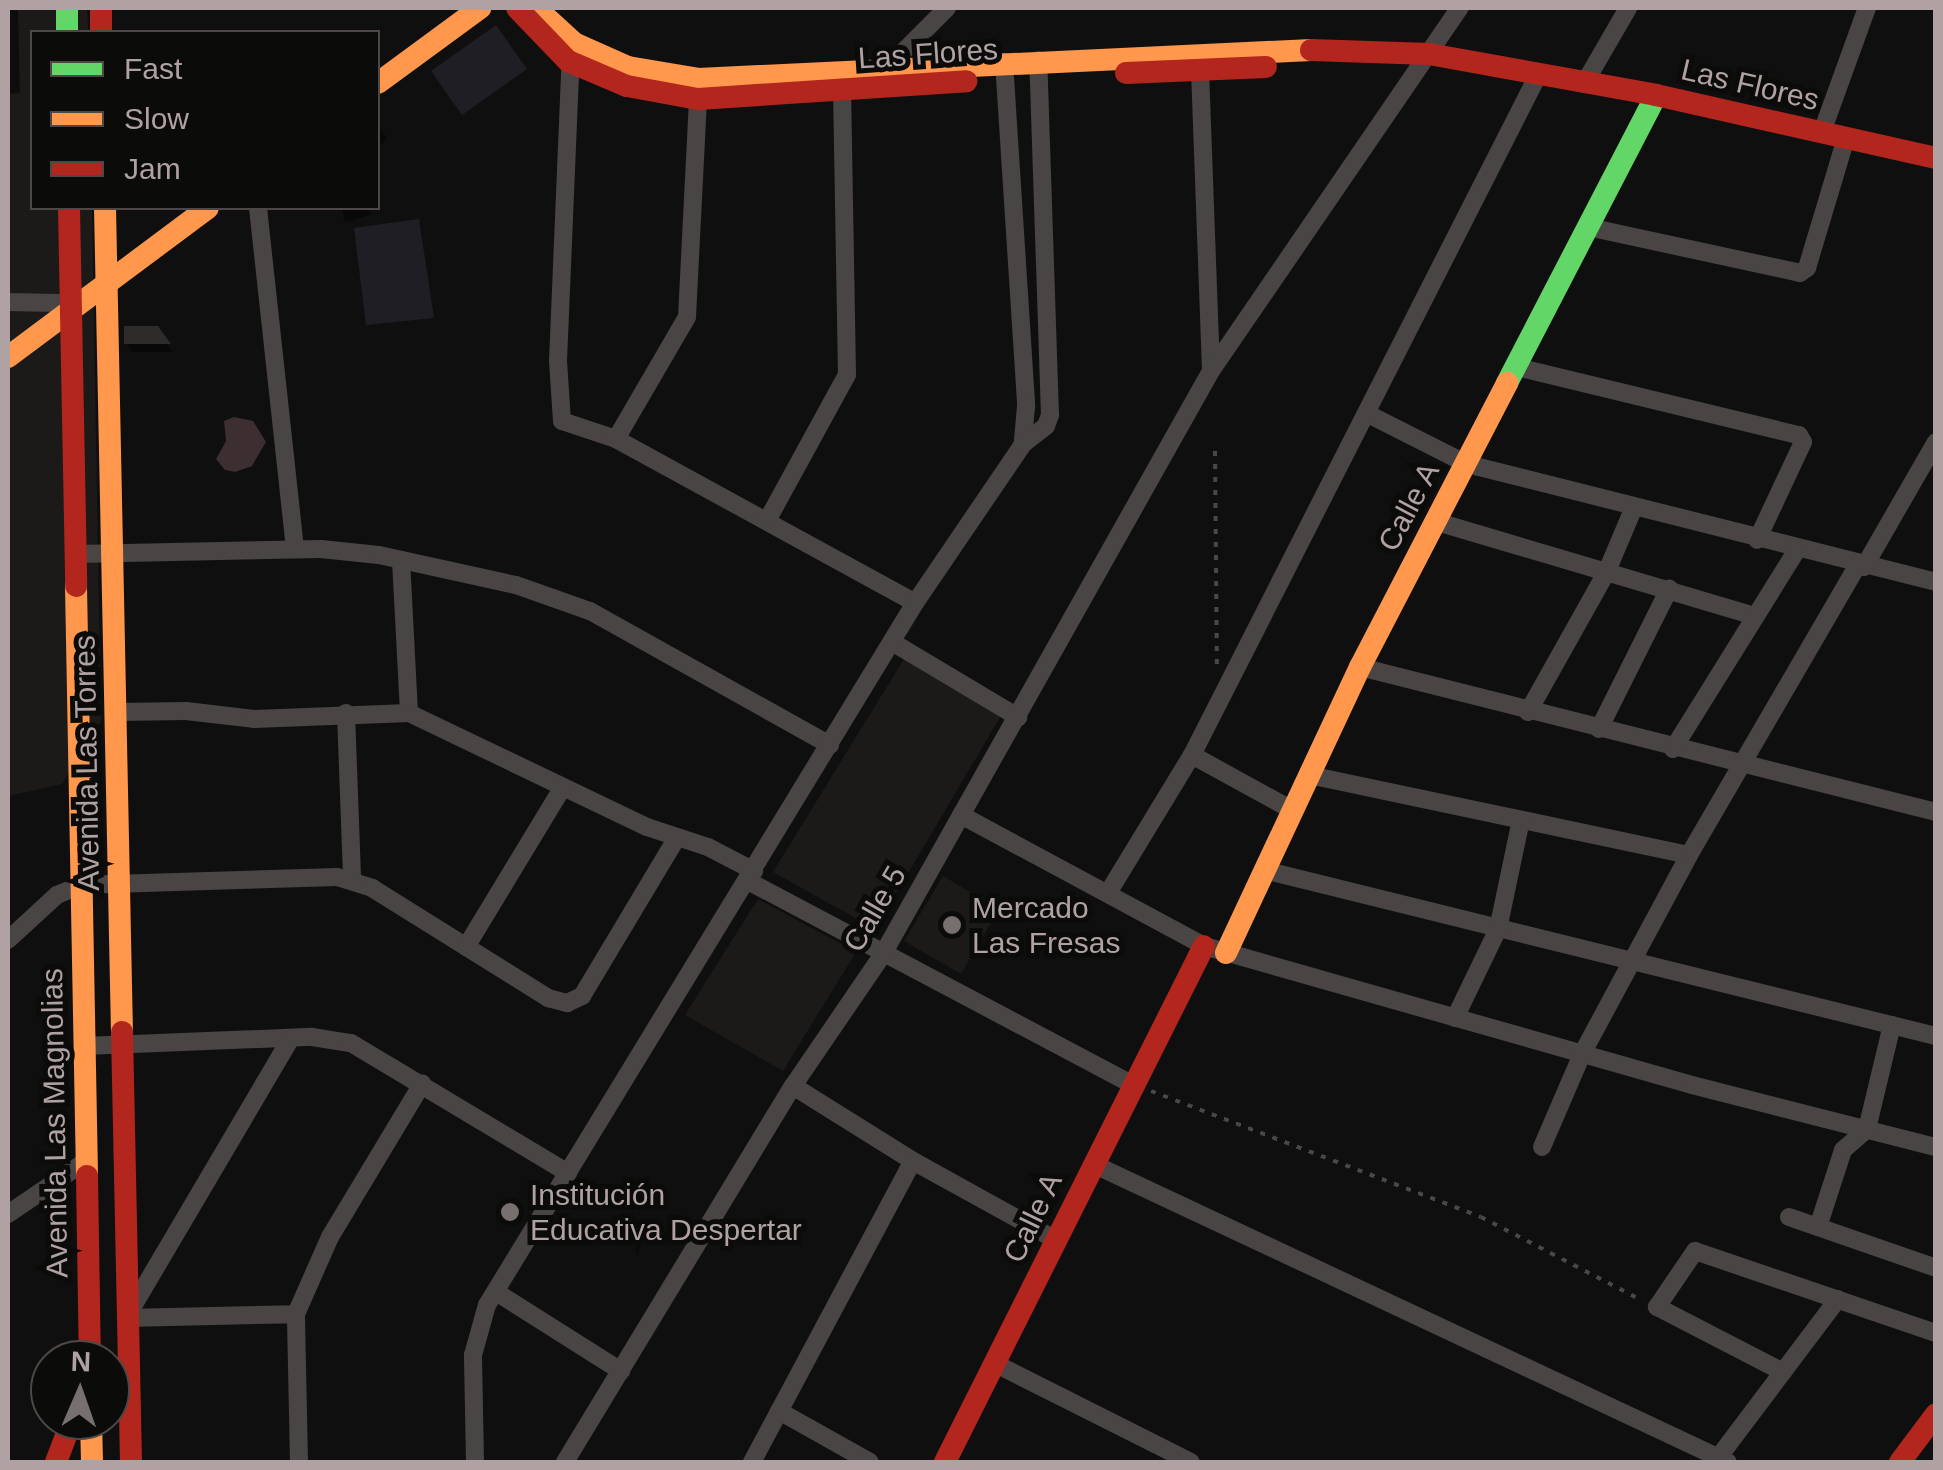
<!DOCTYPE html>
<html>
<head>
<meta charset="utf-8">
<style>
	body { margin:0 }
	#map { position:relative; width:1943px; height:1470px; overflow:hidden; background:#100f0f; font-family:Helvetica,sans-serif }
	div>[style] { position:absolute }
	[style*='--x'] { left:calc(var(--x)*1px); top:calc(var(--y)*1px); width:calc(var(--w)*1px); rotate:calc(var(--a)*1deg) }
	.built>* { inset:0; background:#1b1a19 }
	.green>* { inset:0; background:#201e25 }
	.water>* { inset:0; background:#3d2e32 }
	.shadow>* { inset:0; background:#0007 }
	.building>* { inset:0; background:#2e2b2b }
	.path>* { height:4px; margin-top:-2px; transform-origin:0; background:repeating-linear-gradient(90deg,#4b4747 0 5px,transparent 0 13px) }
	.street>* { height:18px; margin:-9px; padding:0 9px; transform-origin:9px; border-radius:9px; background:#4a4545 }
	.fast>* { height:22px; margin:-11px; padding:0 11px; transform-origin:11px; border-radius:11px; background:#63d668 }
	.slow>* { height:22px; margin:-11px; padding:0 11px; transform-origin:11px; border-radius:11px; background:#ff974d }
	.jam>* { height:22px; margin:-11px; padding:0 11px; transform-origin:11px; border-radius:11px; background:#b3261e }
	.dots>* { width:28px; height:28px; translate:-50% -50%; box-sizing:border-box; border:5px solid #0b0b0a; border-radius:50% }
	span { translate:-50% -50%; white-space:nowrap; text-align:center; line-height:1.15; -webkit-text-stroke:10px #0b0b0a; paint-order:stroke }
	.street-label { font-size:30px; color:#b0a2a3 }
	.poi-label { font-size:30px; color:#b0a2a3 }
	.left { translate:0 -50%; text-align:left }
	.frame { position:absolute; inset:0; border:10px solid #b0a2a3; pointer-events:none }
	.legend { position:absolute; left:30px; top:30px; width:350px; height:180px; box-sizing:border-box; background:#0b0b0a; border:2px solid #4d4747; margin:0; padding:12px 18px; list-style:none; font-size:30px; color:#b0a2a3 }
	.legend li { display:flex; align-items:center; gap:20px; height:50px }
	.legend b { width:50px; border:2px solid #4d4747 }
	.north { position:absolute; left:30px; top:1340px; width:100px; height:100px; box-sizing:border-box; background:#0b0b0a; border:2px solid #4d4747; border-radius:50%; rotate:2deg; font-size:28px; font-weight:700; line-height:40px; text-align:center; color:#b0a2a3 }
	.north::after { content:''; display:block; margin:auto; width:35px; height:45px; background:#786f6f; clip-path:polygon(50% 0,100% 100%,50% 72%,0 100%) }
</style>
</head>
<body>
<div id="map">
	<div class="built">
		<i style="clip-path:polygon(8px 8px,87px 8px,88px 32px,32px 32px,32px 208px,92px 208px,101px 722px,62px 784px,8px 796px)"></i>
		<i style="clip-path:polygon(907px 654px,1002px 714px,875px 929px,773px 872px)"></i>
		<i style="clip-path:polygon(943px 876px,999px 909px,961px 974px,904px 941px)"></i>
		<i style="clip-path:polygon(758px 899px,856px 952px,783px 1071px,685px 1015px)"></i>
	</div>
	<div class="green">
		<i style="clip-path:polygon(496px 25px,527px 69px,462px 115px,431px 71px)"></i>
		<i style="clip-path:polygon(419px 219px,434px 318px,366px 325px,354px 228px)"></i>
	</div>
	<div class="water">
		<i style="clip-path:polygon(234px 417px,253px 421px,266px 442px,252px 466px,235px 472px,225px 470px,216px 459px,226px 441px,224px 421px)"></i>
	</div>
	<div class="shadow">
		<i style="clip-path:polygon(8px 8px,18px 8px,20px 93px,8px 94px)"></i>
		<i style="clip-path:polygon(378px 125px,387px 139px,378px 147px)"></i>
		<i style="clip-path:polygon(342px 208px,369px 208px,370px 215px,345px 222px)"></i>
		<i style="clip-path:polygon(157px 329px,173px 352px,132px 352px,127px 343px)"></i>
	</div>
	<div class="building">
		<i style="clip-path:polygon(124px 326px,158px 326px,171px 344px,124px 344px)"></i>
	</div>
	<div class="path">
		<i style="--x:1215;--y:451;--w:215;--a:89.5"></i>
		<i style="--x:1151;--y:1091;--w:353;--a:20.9"></i>
		<i style="--x:1481;--y:1217;--w:182;--a:27.4"></i>
	</div>
	<div class="street">
		<i style="--x:571;--y:51;--w:310;--a:92.4"></i>
		<i style="--x:558;--y:361;--w:60;--a:86.2"></i>
		<i style="--x:562;--y:421;--w:57;--a:18.4"></i>
		<i style="--x:616;--y:439;--w:341;--a:28.7"></i>
		<i style="--x:1004;--y:62;--w:345;--a:86.3"></i>
		<i style="--x:1026;--y:406;--w:38;--a:95"></i>
		<i style="--x:887;--y:68;--w:85;--a:-45"></i>
		<i style="--x:1200;--y:70;--w:300;--a:87.9"></i>
		<i style="--x:1584;--y:84;--w:88;--a:-59.9"></i>
		<i style="--x:1822;--y:132;--w:132;--a:-70.1"></i>
		<i style="--x:258;--y:208;--w:341;--a:83.8"></i>
		<i style="--x:1588;--y:227;--w:217;--a:12.2"></i>
		<i style="--x:1800;--y:273;--w:9;--a:-36"></i>
		<i style="--x:1807;--y:268;--w:136;--a:-73.3"></i>
		<i style="--x:8;--y:302;--w:50;--a:1.1"></i>
		<i style="--x:1517;--y:367;--w:290;--a:13.6"></i>
		<i style="--x:1799;--y:435;--w:8;--a:60"></i>
		<i style="--x:1803;--y:442;--w:108;--a:115.1"></i>
		<i style="--x:1366;--y:413;--w:113;--a:26.8"></i>
		<i style="--x:1467;--y:464;--w:484;--a:14.1"></i>
		<i style="--x:616;--y:439;--w:141;--a:-59.8"></i>
		<i style="--x:687;--y:317;--w:218;--a:-87.1"></i>
		<i style="--x:768;--y:519;--w:164;--a:-61.3"></i>
		<i style="--x:847;--y:375;--w:293;--a:-91"></i>
		<i style="--x:1434;--y:521;--w:334;--a:16.5"></i>
		<i style="--x:77;--y:554;--w:244;--a:-1.2"></i>
		<i style="--x:321;--y:549;--w:58;--a:5.9"></i>
		<i style="--x:379;--y:555;--w:140;--a:12.4"></i>
		<i style="--x:516;--y:585;--w:78;--a:19.4"></i>
		<i style="--x:590;--y:611;--w:275;--a:29.2"></i>
		<i style="--x:401;--y:560;--w:153;--a:87"></i>
		<i style="--x:409;--y:713;--w:264;--a:25.6"></i>
		<i style="--x:647;--y:827;--w:64;--a:18.2"></i>
		<i style="--x:708;--y:847;--w:52;--a:27.6"></i>
		<i style="--x:1864;--y:567;--w:144;--a:-60.1"></i>
		<i style="--x:892;--y:642;--w:147;--a:30.8"></i>
		<i style="--x:1360;--y:667;--w:594;--a:14.13"></i>
		<i style="--x:116;--y:712;--w:70;--a:-0.8"></i>
		<i style="--x:186;--y:711;--w:68;--a:6.7"></i>
		<i style="--x:254;--y:719;--w:155;--a:-2.2"></i>
		<i style="--x:1528;--y:712;--w:162;--a:-60.7"></i>
		<i style="--x:1607;--y:571;--w:69;--a:-67.1"></i>
		<i style="--x:346;--y:713;--w:167;--a:87.9"></i>
		<i style="--x:1599;--y:729;--w:157;--a:-63.4"></i>
		<i style="--x:1673;--y:749;--w:234;--a:-58.1"></i>
		<i style="--x:1192;--y:755;--w:114;--a:28.8"></i>
		<i style="--x:1309;--y:775;--w:388;--a:11.9"></i>
		<i style="--x:961;--y:815;--w:276;--a:28.3"></i>
		<i style="--x:1204;--y:946;--w:507;--a:15.9"></i>
		<i style="--x:1692;--y:1085;--w:252;--a:14.3"></i>
		<i style="--x:1264;--y:870;--w:692;--a:13.88"></i>
		<i style="--x:748;--y:881;--w:437;--a:27.9"></i>
		<i style="--x:1108;--y:893;--w:162;--a:-58.7"></i>
		<i style="--x:1192;--y:755;--w:763;--a:-63.03"></i>
		<i style="--x:8;--y:940;--w:67;--a:-42.6"></i>
		<i style="--x:57;--y:895;--w:25;--a:-23"></i>
		<i style="--x:80;--y:885;--w:257;--a:-1.8"></i>
		<i style="--x:337;--y:877;--w:37;--a:17"></i>
		<i style="--x:372;--y:888;--w:208;--a:32"></i>
		<i style="--x:548;--y:998;--w:20;--a:15"></i>
		<i style="--x:567;--y:1003;--w:17;--a:-25"></i>
		<i style="--x:582;--y:996;--w:185;--a:-59.1"></i>
		<i style="--x:466;--y:947;--w:187;--a:-58.8"></i>
		<i style="--x:1455;--y:1018;--w:99;--a:-64.2"></i>
		<i style="--x:1498;--y:929;--w:111;--a:-78.1"></i>
		<i style="--x:84;--y:1046;--w:228;--a:-2.3"></i>
		<i style="--x:312;--y:1037;--w:39;--a:9"></i>
		<i style="--x:351;--y:1043;--w:253;--a:30.9"></i>
		<i style="--x:793;--y:1086;--w:142;--a:32"></i>
		<i style="--x:913;--y:1161;--w:163;--a:28.9"></i>
		<i style="--x:1542;--y:1147;--w:101;--a:-66.7"></i>
		<i style="--x:1582;--y:1054;--w:226;--a:-61.7"></i>
		<i style="--x:1689;--y:855;--w:334;--a:-59.8"></i>
		<i style="--x:1093;--y:1164;--w:701;--a:25.14"></i>
		<i style="--x:8;--y:1214;--w:94;--a:-34.2"></i>
		<i style="--x:1789;--y:1217;--w:156;--a:19.1"></i>
		<i style="--x:1818;--y:1227;--w:81;--a:-72"></i>
		<i style="--x:1843;--y:1150;--w:32;--a:-41"></i>
		<i style="--x:1867;--y:1129;--w:107;--a:-76.5"></i>
		<i style="--x:496;--y:1292;--w:148;--a:32.3"></i>
		<i style="--x:129;--y:1313;--w:319;--a:-59.5"></i>
		<i style="--x:126;--y:1318;--w:170;--a:-1.3"></i>
		<i style="--x:996;--y:1364;--w:218;--a:26.7"></i>
		<i style="--x:1783;--y:1372;--w:142;--a:-152.7"></i>
		<i style="--x:1657;--y:1307;--w:68;--a:-55.8"></i>
		<i style="--x:1695;--y:1251;--w:255;--a:18.8"></i>
		<i style="--x:779;--y:1411;--w:104;--a:29.3"></i>
		<i style="--x:1718;--y:1458;--w:199;--a:-53"></i>
		<i style="--x:299;--y:1462;--w:148;--a:-91.2"></i>
		<i style="--x:296;--y:1314;--w:84;--a:-66.2"></i>
		<i style="--x:330;--y:1237;--w:179;--a:-59"></i>
		<i style="--x:475;--y:1462;--w:107;--a:-91.1"></i>
		<i style="--x:473;--y:1355;--w:52;--a:-74.4"></i>
		<i style="--x:487;--y:1305;--w:822;--a:-58.63"></i>
		<i style="--x:915;--y:603;--w:192;--a:-55.8"></i>
		<i style="--x:1023;--y:444;--w:29;--a:-38"></i>
		<i style="--x:1046;--y:426;--w:12;--a:-70"></i>
		<i style="--x:1050;--y:415;--w:355;--a:-91.9"></i>
		<i style="--x:565;--y:1462;--w:440;--a:-58.8"></i>
		<i style="--x:793;--y:1086;--w:160;--a:-55.7"></i>
		<i style="--x:883;--y:954;--w:669;--a:-60.64"></i>
		<i style="--x:1211;--y:371;--w:440;--a:-55.6"></i>
		<i style="--x:752;--y:1462;--w:341;--a:-61.9"></i>
	</div>
	<div class="fast">
		<i style="--x:67;--y:8;--w:24;--a:90"></i>
		<i style="--x:1507;--y:383;--w:324;--a:-62.6"></i>
	</div>
	<div class="slow">
		<i style="--x:536;--y:8;--w:52;--a:42.6"></i>
		<i style="--x:574;--y:43;--w:59;--a:24"></i>
		<i style="--x:628;--y:67;--w:71;--a:9.7"></i>
		<i style="--x:698;--y:79;--w:614;--a:-2.71"></i>
		<i style="--x:378;--y:83;--w:127;--a:-36.3"></i>
		<i style="--x:105;--y:208;--w:824;--a:88.82"></i>
		<i style="--x:8;--y:357;--w:249;--a:-36.7"></i>
		<i style="--x:76;--y:586;--w:590;--a:88.93"></i>
		<i style="--x:1226;--y:953;--w:316;--a:-64.9"></i>
		<i style="--x:1360;--y:667;--w:320;--a:-62.6"></i>
		<i style="--x:91;--y:1420;--w:42;--a:88.6"></i>
	</div>
	<div class="jam">
		<i style="--x:101;--y:8;--w:24;--a:90"></i>
		<i style="--x:517;--y:8;--w:74;--a:46.1"></i>
		<i style="--x:568;--y:61;--w:64;--a:23"></i>
		<i style="--x:627;--y:86;--w:72;--a:10.4"></i>
		<i style="--x:698;--y:99;--w:269;--a:-3.8"></i>
		<i style="--x:1311;--y:50;--w:118;--a:1.9"></i>
		<i style="--x:1429;--y:54;--w:231;--a:10.2"></i>
		<i style="--x:1656;--y:95;--w:287;--a:12.7"></i>
		<i style="--x:1126;--y:73;--w:140;--a:-2.5"></i>
		<i style="--x:69;--y:208;--w:378;--a:88.9"></i>
		<i style="--x:122;--y:1032;--w:430;--a:88.8"></i>
		<i style="--x:87;--y:1176;--w:184;--a:89.1"></i>
		<i style="--x:56;--y:1462;--w:45;--a:-69.1"></i>
		<i style="--x:945;--y:1462;--w:577;--a:-63.35"></i>
		<i style="--x:1900;--y:1462;--w:60;--a:-53.1"></i>
	</div>
	<div class="dots">
		<i style="left:952px;top:925px;background:#786f6f"></i>
		<i style="left:510px;top:1212px;background:#786f6f"></i>
	</div>
	<div class="street-label">
		<span style="left:928px;top:54px;rotate:-4deg">Las Flores</span>
		<span style="left:1750px;top:85px;rotate:13deg">Las Flores</span>
		<span style="left:1409px;top:507px;rotate:-62deg">Calle A</span>
		<span style="left:87px;top:763px;rotate:-91deg">Avenida Las Torres</span>
		<span style="left:875px;top:909px;rotate:-60deg">Calle 5</span>
		<span style="left:55px;top:1123px;rotate:-91deg">Avenida Las Magnolias</span>
		<span style="left:1033px;top:1218px;rotate:-64deg">Calle A</span>
	</div>
	<div class="poi-label">
		<span class="left" style="left:972px;top:925px">Mercado<br>Las Fresas</span>
		<span class="left" style="left:530px;top:1212px">Institución<br>Educativa Despertar</span>
	</div>
	<div class="frame"></div>
	<ul class="legend">
	<li><b style="height:12px;background:#63d668"></b>Fast</li>
	<li><b style="height:12px;background:#ff974d"></b>Slow</li>
	<li><b style="height:12px;background:#b3261e"></b>Jam</li>
	</ul>
	<div class="north">N</div>
</div>
</body>
</html>
